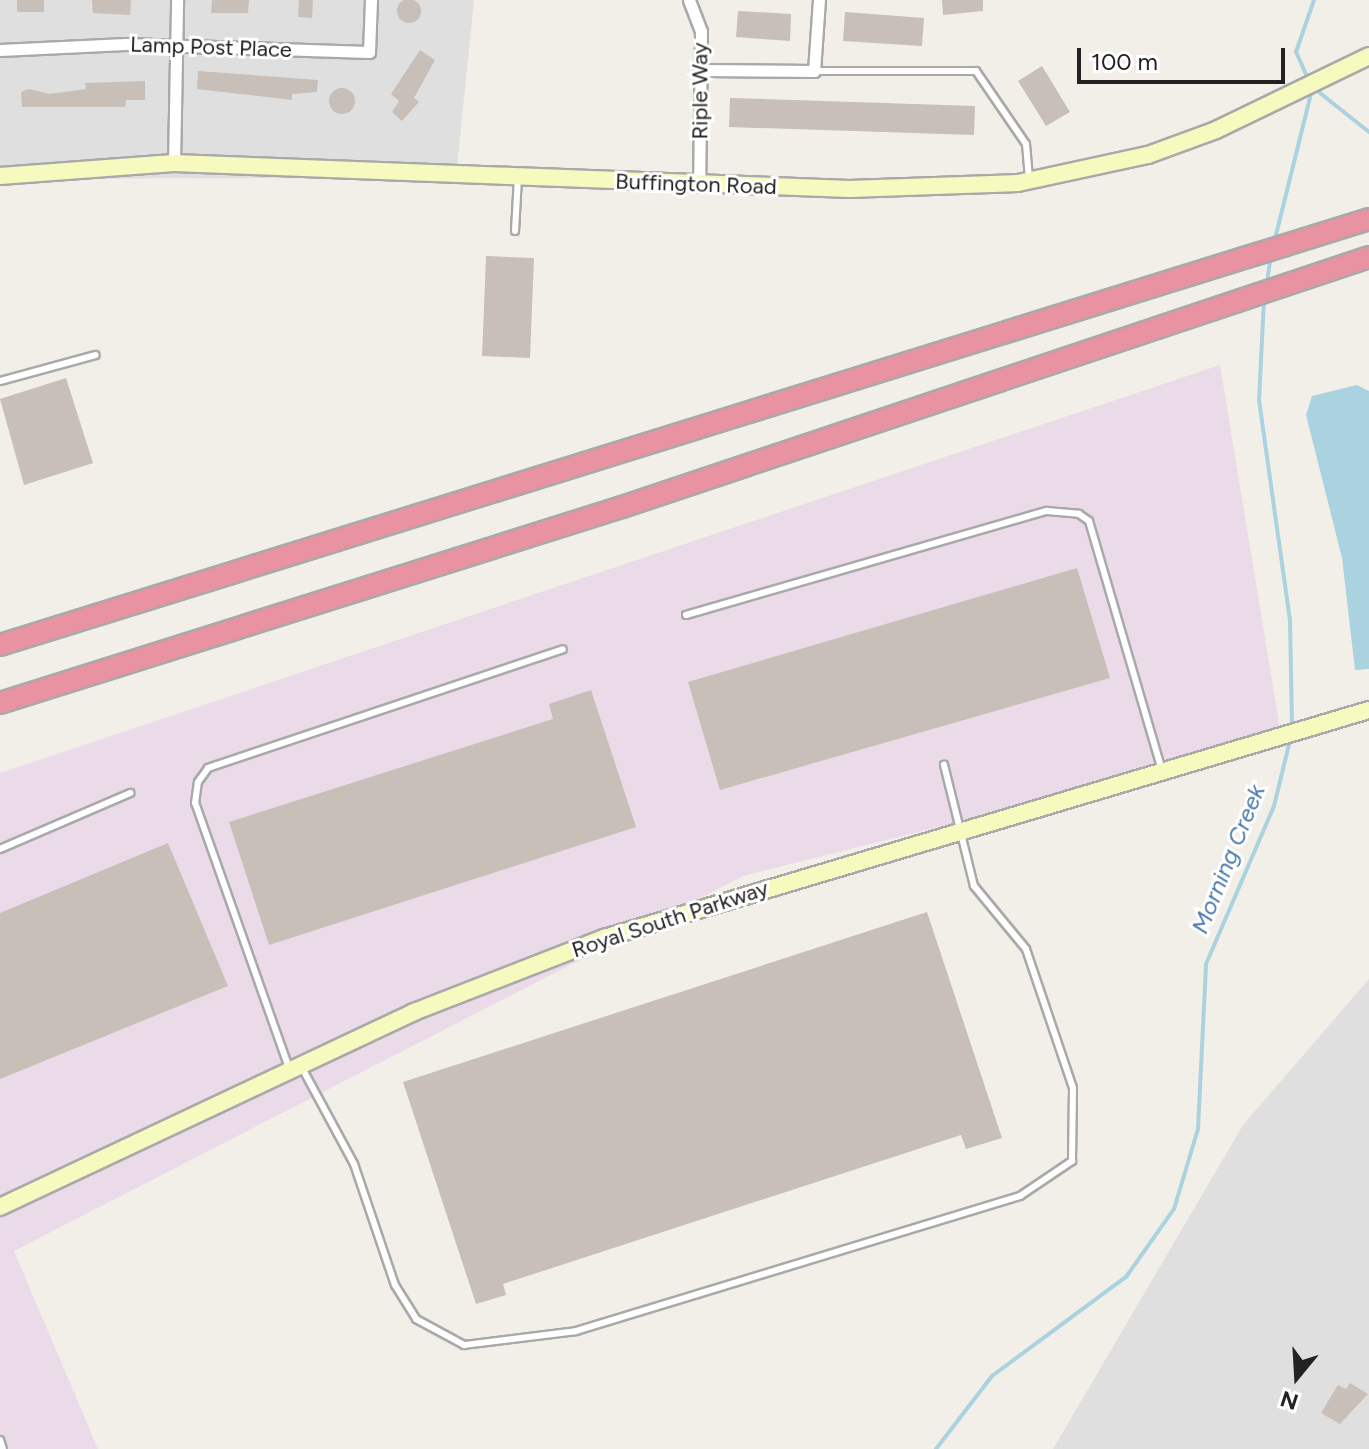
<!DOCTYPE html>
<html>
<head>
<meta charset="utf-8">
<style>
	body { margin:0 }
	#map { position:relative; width:1369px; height:1449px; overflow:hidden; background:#f2efe9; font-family:Figtree,sans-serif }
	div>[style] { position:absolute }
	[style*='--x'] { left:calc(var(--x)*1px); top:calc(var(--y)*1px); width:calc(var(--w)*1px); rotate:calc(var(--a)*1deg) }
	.residential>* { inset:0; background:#e0dfdf }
	.industrial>* { inset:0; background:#ebdbe8 }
	.water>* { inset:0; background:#aad3df }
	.stream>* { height:4px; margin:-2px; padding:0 2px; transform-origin:2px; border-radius:2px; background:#aad3df }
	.building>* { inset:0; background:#c7bfb8 }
	.round { border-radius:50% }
	.roads { filter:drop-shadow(2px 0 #a9a9a9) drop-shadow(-2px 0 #a9a9a9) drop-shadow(0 2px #a9a9a9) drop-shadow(0 -2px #a9a9a9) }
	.lane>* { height:6px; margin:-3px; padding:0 3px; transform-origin:3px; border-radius:3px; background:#fff }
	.street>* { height:11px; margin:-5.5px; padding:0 5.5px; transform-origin:5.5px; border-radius:5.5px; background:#fff }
	.secondary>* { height:16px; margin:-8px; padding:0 8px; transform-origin:8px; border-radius:8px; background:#f7fabf }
	.highway>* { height:20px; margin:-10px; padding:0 10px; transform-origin:10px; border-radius:10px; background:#e892a2 }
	span { translate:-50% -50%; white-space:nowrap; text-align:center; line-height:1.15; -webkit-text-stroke:6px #fff; paint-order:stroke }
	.street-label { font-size:22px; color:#222 }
	.water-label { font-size:24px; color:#4a7aab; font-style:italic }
	.north { position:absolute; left:1257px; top:1337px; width:80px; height:80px; -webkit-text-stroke:6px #fff; paint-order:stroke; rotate:198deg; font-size:22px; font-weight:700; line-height:32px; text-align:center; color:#222 }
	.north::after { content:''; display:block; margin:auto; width:28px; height:36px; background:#222; clip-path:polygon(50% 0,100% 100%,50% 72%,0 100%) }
	.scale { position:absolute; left:1077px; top:48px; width:208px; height:36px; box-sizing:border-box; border:4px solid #222; border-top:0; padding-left:10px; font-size:24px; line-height:28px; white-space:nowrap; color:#222; -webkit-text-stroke:6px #fff; paint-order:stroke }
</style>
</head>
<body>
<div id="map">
	<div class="residential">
		<i style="clip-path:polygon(0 0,474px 0,456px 177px,0 179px)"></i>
		<i style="clip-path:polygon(1369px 979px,1369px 1449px,1053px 1449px,1243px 1125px)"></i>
	</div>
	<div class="industrial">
		<i style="clip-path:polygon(1220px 365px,1282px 741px,743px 876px,14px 1251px,98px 1449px,0 1449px,0 773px)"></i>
	</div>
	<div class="water">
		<i style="clip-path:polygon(1357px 385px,1369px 391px,1369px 669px,1355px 670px,1342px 558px,1306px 415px,1312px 396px)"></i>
	</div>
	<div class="stream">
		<i style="--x:1309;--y:81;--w:32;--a:-114"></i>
		<i style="--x:1296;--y:52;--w:55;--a:-70.9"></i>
		<i style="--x:1315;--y:89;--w:69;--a:38.5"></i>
		<i style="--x:1274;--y:243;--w:159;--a:-76.1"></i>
		<i style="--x:1267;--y:283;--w:27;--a:-82"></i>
		<i style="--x:1264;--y:299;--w:101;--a:92.8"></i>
		<i style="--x:1259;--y:400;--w:223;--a:82"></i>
		<i style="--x:1290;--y:621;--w:107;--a:88.9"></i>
		<i style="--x:936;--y:1449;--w:92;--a:-52.5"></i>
		<i style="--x:992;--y:1376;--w:167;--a:-36.5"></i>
		<i style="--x:1126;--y:1277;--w:83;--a:-54.8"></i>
		<i style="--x:1174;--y:1209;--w:84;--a:-73.3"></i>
		<i style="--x:1198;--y:1129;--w:165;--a:-87.2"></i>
		<i style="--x:1206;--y:964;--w:172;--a:-66.7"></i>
		<i style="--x:1274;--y:806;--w:72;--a:-76.3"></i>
	</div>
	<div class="building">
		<i class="round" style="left:397px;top:-1px;width:24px;height:24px"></i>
		<i style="clip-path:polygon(17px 0,44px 0,44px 12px,17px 12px)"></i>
		<i style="clip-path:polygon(92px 0,131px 0,130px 15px,93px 13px)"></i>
		<i style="clip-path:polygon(212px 0,249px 0,248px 13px,211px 13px)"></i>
		<i style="clip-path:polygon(299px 0,313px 0,312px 18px,298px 17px)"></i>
		<i style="clip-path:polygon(942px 0,983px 0,983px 11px,943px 15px)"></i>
		<i style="clip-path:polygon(738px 11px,791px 14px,790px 41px,736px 37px)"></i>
		<i style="clip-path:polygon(845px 12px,924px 18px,922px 46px,843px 41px)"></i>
		<i style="clip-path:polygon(420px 50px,435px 60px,414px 98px,419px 102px,402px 121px,392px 112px,399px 101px,391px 94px)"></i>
		<i style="clip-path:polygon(1042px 66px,1070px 112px,1046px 126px,1018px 81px)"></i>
		<i style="clip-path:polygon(198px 71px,318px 80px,317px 92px,292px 94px,292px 100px,197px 89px)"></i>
		<i style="clip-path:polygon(145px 81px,145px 100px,126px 100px,125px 107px,22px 107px,21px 92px,29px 89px,50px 94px,86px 89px,85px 83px)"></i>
		<i class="round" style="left:329px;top:88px;width:26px;height:26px"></i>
		<i style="clip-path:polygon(730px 98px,975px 106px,974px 135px,729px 127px)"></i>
		<i style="clip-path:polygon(486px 256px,534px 258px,530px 358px,482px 356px)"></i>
		<i style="clip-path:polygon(66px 378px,93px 463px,24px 485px,0 399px)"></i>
		<i style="clip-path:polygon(1077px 568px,1110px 678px,720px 790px,688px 682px)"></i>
		<i style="clip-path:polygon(591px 690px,636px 827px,269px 945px,229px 822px,553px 719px,549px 704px)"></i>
		<i style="clip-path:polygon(168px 843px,228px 986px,0 1079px,0 913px)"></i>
		<i style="clip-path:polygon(927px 912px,1002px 1138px,966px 1149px,961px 1135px,503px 1284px,506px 1295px,476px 1304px,403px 1082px)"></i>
		<i style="clip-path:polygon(1350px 1383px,1368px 1394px,1340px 1424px,1321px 1413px,1338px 1385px,1346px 1389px)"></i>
	</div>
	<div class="roads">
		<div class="lane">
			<i style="--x:814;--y:71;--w:162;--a:0"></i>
			<i style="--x:976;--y:71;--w:88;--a:55.6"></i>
			<i style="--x:1026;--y:144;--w:34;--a:85"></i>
			<i style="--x:515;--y:231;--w:53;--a:-86.8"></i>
			<i style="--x:0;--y:381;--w:99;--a:-15.2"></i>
			<i style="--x:686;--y:615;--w:376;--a:-16.1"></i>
			<i style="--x:1047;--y:511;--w:32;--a:5"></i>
			<i style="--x:1079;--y:514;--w:12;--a:35"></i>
			<i style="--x:1089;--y:521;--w:260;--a:73.7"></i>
			<i style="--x:0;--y:849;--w:142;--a:-23.3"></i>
			<i style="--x:301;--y:1066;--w:111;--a:61.6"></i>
			<i style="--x:354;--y:1164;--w:128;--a:71.3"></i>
			<i style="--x:395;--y:1285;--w:40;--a:58"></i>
			<i style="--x:416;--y:1319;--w:55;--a:28.4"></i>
			<i style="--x:464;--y:1345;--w:113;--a:-7.1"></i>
			<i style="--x:576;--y:1331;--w:464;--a:-16.9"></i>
			<i style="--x:1020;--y:1196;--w:63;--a:-33.9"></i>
			<i style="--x:1072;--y:1161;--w:73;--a:-89.2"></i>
			<i style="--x:1073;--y:1088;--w:147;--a:-108.7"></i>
			<i style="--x:1026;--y:949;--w:82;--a:-129.5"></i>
			<i style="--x:974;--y:886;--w:125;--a:-103.9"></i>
			<i style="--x:289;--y:1068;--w:281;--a:-109.5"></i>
			<i style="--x:195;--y:803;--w:21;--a:-82"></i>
			<i style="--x:198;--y:782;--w:17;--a:-54"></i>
			<i style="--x:208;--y:768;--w:374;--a:-18.5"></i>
			<i style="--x:0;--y:1440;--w:9;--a:72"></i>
		</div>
		<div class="street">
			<i style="--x:689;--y:0;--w:33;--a:69"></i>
			<i style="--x:701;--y:31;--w:153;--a:90.7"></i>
			<i style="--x:0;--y:50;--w:125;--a:-2.7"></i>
			<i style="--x:125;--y:44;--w:244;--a:1.9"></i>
			<i style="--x:369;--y:52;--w:52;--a:-87.8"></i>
			<i style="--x:703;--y:70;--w:111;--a:0.5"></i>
			<i style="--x:814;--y:71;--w:71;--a:-86"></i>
			<i style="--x:174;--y:163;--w:163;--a:-88.9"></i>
		</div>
		<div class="secondary">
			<i style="--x:0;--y:176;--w:174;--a:-4.3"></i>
			<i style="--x:174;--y:163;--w:676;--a:2.21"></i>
			<i style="--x:849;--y:189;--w:169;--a:-2"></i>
			<i style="--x:1018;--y:183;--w:133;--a:-12.2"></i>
			<i style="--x:1148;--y:155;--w:72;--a:-20.2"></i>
			<i style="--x:1216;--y:130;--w:170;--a:-25.8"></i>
			<i style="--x:0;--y:1207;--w:458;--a:-25.2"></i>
			<i style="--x:414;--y:1012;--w:204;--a:-21.3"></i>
			<i style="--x:604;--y:938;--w:798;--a:-16.6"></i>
		</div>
		<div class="highway">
			<i style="--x:0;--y:645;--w:1434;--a:-17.28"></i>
			<i style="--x:0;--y:703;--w:652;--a:-17.49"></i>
			<i style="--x:622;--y:507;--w:788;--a:-18.5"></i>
		</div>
	</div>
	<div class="street-label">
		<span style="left:211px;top:47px;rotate:2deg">Lamp Post Place</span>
		<span style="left:700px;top:91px;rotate:-90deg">Riple Way</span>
		<span style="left:696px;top:184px;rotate:2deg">Buffington Road</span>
		<span style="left:670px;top:919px;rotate:-18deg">Royal South Parkway</span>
	</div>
	<div class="water-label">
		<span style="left:1228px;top:859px;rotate:-68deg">Morning Creek</span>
	</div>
	<div class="north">N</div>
	<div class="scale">100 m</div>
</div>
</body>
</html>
